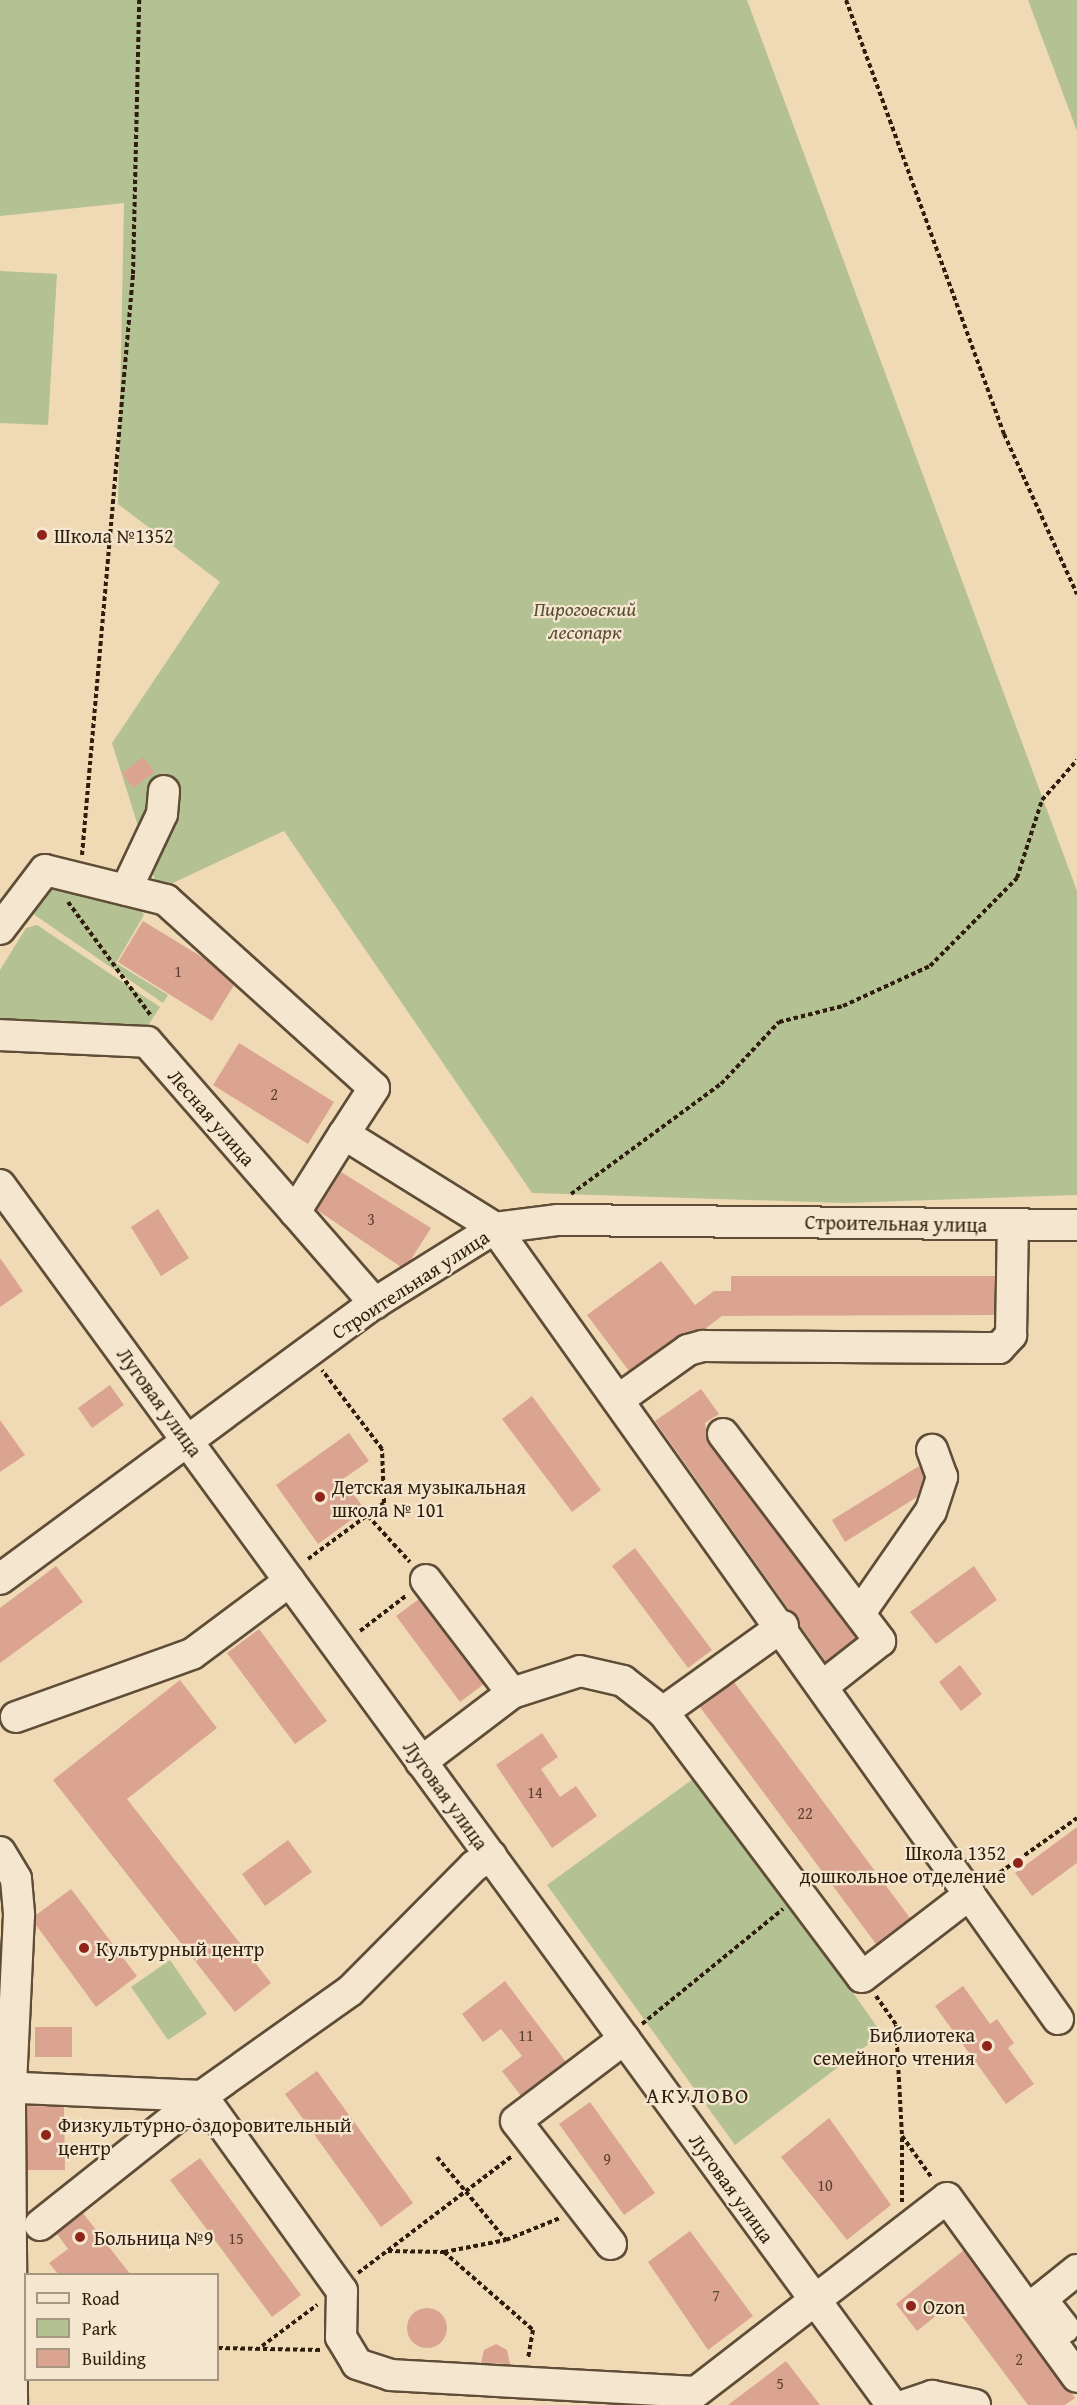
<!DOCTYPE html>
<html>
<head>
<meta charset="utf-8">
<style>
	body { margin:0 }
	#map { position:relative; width:1077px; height:2405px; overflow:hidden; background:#f0dab5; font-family:"Gentium Book Plus",serif }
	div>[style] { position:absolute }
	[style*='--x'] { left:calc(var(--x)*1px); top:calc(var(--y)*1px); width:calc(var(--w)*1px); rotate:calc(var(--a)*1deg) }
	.green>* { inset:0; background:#b4c192 }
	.building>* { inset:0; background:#dba490 }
	.round { border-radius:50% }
	.path>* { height:4px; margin-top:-2px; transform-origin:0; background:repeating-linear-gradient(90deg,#2f1e0d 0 4.5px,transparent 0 7.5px) }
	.roads { filter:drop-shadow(2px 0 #5f4d37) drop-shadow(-2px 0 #5f4d37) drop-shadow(0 2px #5f4d37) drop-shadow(0 -2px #5f4d37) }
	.minor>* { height:30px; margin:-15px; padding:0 15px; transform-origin:15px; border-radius:15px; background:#f5e7cf }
	.dots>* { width:16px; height:16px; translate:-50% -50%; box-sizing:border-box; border:3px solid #f5e7cf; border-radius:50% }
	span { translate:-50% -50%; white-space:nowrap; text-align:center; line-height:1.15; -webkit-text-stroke:4.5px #f5e7cf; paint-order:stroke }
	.number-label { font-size:16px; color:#5a402e }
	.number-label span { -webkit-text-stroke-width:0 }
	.poi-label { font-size:20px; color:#2f1e0d }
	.left { translate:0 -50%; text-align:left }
	.right { translate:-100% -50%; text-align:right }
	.park-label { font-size:20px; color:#574f35; font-style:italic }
	.street-label { font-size:20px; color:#2f1e0d }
	.quarter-label { font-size:22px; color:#2f1e0d; letter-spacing:1.5px }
	.legend { position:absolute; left:24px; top:2273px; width:195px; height:108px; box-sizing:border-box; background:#f5e7cf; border:2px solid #a69781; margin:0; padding:8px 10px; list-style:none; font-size:18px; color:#2f1e0d }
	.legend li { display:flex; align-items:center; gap:12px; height:30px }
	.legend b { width:30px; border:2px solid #a69781 }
</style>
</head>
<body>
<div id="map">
	<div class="green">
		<i style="clip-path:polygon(0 0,747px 0,1077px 891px,1077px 1195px,845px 1203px,532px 1193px,284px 831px,158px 890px,112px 743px,220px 582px,118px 504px,124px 203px,0 216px)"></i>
		<i style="clip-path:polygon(1028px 0,1077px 0,1077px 131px)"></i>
		<i style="clip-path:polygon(0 271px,57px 274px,48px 425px,0 423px)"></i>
		<i style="clip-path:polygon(47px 874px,135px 899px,144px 915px,116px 963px,168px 995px,163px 1003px,23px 907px)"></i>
		<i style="clip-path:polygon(37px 925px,160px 1007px,141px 1036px,0 1026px,0 970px,26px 928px)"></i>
		<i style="clip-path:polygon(700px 1774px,882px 2034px,735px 2145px,547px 1885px)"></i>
		<i style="clip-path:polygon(170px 1960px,207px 2014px,168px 2040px,131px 1987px)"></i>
	</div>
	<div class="building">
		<i style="clip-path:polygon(143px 757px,155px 772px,133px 788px,122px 773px)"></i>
		<i style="clip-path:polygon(143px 921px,207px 960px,234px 985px,212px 1021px,118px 962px)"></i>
		<i style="clip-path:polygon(239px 1043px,334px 1102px,308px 1144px,213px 1085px)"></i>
		<i style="clip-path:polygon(341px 1172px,431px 1228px,410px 1261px,401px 1267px,317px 1210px)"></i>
		<i style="clip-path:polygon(158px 1209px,189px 1258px,161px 1276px,131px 1227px)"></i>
		<i style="clip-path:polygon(0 1258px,23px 1291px,0 1307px)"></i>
		<i style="clip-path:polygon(661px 1261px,695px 1305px,714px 1291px,731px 1291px,731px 1276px,995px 1276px,994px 1315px,722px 1316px,705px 1329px,678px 1336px,629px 1371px,587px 1315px)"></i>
		<i style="clip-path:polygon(110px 1385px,124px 1405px,92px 1428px,78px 1408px)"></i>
		<i style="clip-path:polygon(701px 1389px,719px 1414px,705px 1423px,709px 1444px,856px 1638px,826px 1662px,655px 1421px)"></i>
		<i style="clip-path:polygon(532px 1396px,601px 1490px,572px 1512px,502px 1419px)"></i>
		<i style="clip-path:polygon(0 1420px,25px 1455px,0 1472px)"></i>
		<i style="clip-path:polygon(349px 1433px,369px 1461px,343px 1479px,365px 1510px,318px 1544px,276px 1485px)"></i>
		<i style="clip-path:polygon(919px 1466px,924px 1477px,917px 1497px,845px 1542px,832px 1520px)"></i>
		<i style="clip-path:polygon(635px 1548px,712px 1650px,688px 1668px,612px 1566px)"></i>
		<i style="clip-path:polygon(56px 1566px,83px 1602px,0 1663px,0 1608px)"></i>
		<i style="clip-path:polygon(974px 1566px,997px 1600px,936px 1644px,910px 1612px)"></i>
		<i style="clip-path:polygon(419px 1599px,484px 1684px,460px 1702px,396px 1616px)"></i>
		<i style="clip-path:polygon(259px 1629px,327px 1721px,295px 1744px,227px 1653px)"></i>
		<i style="clip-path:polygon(960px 1665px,982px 1694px,961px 1711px,939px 1682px)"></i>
		<i style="clip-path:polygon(180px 1680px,217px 1728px,127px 1799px,271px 1983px,235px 2012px,53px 1780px)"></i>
		<i style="clip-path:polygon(734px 1682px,910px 1918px,876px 1944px,700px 1707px)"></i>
		<i style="clip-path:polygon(542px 1733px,558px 1757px,541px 1769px,560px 1797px,576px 1786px,597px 1816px,552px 1848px,496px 1765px)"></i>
		<i style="clip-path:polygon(1077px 1827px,1077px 1863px,1032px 1896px,1015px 1873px)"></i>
		<i style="clip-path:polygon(288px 1840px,312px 1872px,265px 1906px,242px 1874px)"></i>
		<i style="clip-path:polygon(71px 1889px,137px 1976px,96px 2007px,36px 1925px,36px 1915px)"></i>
		<i style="clip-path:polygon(505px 1981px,566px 2062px,521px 2096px,502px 2071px,522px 2056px,501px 2029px,483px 2042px,462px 2014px)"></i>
		<i style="clip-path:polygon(963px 1986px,990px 2024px,997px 2019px,1014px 2043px,1008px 2048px,1034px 2084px,1006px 2104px,935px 2006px)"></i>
		<i style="clip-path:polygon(35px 2027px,72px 2027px,72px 2057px,35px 2057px)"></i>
		<i style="clip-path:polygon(317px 2071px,413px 2203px,381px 2227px,285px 2094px)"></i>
		<i style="clip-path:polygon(590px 2102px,655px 2193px,624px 2215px,559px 2124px)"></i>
		<i style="clip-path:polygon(27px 2106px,64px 2107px,65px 2170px,28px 2170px)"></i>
		<i style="clip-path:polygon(829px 2118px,891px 2205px,847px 2240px,781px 2157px)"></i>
		<i style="clip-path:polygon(200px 2158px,301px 2295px,272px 2317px,170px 2180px)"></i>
		<i style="clip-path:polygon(83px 2213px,130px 2274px,58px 2274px,49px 2263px,68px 2249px,57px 2234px)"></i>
		<i style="clip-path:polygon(690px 2231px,753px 2316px,708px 2350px,648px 2262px)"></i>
		<i style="clip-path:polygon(964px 2250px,1075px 2398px,1065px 2405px,1028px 2405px,952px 2303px,917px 2331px,896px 2304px)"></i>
		<i class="round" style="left:407px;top:2308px;width:40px;height:40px"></i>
		<i style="clip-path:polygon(496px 2344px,507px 2350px,510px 2364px,481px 2363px,484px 2350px)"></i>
		<i style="clip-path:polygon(786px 2361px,820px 2405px,728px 2405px)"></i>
	</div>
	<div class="path">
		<i style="--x:846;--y:0;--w:462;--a:70"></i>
		<i style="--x:1004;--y:434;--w:176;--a:65.5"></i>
		<i style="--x:82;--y:855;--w:583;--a:-84.98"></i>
		<i style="--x:133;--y:274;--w:274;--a:-88.7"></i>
		<i style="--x:68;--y:902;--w:142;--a:53.9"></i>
		<i style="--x:571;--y:1194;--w:186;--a:-36.3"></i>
		<i style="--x:721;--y:1084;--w:85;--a:-46.9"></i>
		<i style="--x:779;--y:1022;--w:66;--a:-14"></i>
		<i style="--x:843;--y:1006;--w:96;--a:-24.7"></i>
		<i style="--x:930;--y:966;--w:124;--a:-45.3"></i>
		<i style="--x:1017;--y:878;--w:82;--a:-72.2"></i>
		<i style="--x:1042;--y:800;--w:53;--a:-48.8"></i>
		<i style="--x:368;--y:1516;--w:62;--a:47.6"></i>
		<i style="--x:308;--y:1559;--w:94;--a:-36.4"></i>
		<i style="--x:384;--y:1503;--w:54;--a:-92.1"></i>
		<i style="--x:382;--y:1449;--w:99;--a:-127.2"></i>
		<i style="--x:360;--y:1631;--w:59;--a:-37.5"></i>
		<i style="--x:988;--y:1881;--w:109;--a:-35.3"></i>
		<i style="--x:876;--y:1996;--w:35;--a:55"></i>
		<i style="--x:896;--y:2025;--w:111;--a:86.9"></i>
		<i style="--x:642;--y:2024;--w:182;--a:-39.2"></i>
		<i style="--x:437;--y:2157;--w:108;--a:50.3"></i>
		<i style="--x:902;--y:2202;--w:66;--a:-90"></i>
		<i style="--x:902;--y:2136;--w:52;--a:54.5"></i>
		<i style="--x:388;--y:2251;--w:56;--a:1"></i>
		<i style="--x:444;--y:2252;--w:118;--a:41.2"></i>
		<i style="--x:533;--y:2330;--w:28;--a:100"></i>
		<i style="--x:444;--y:2252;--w:63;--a:-11"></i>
		<i style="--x:506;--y:2240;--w:58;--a:-22.2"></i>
		<i style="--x:358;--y:2273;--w:193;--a:-37.2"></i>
		<i style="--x:262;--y:2346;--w:69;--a:-36.7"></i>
		<i style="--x:218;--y:2348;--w:104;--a:1.1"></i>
	</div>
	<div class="roads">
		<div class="minor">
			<i style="--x:126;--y:890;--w:84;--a:-64.7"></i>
			<i style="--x:162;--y:814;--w:23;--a:-85"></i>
			<i style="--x:0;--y:929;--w:74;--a:-52.7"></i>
			<i style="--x:45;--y:870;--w:125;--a:13.9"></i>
			<i style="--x:166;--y:900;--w:280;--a:42.1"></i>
			<i style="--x:374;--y:1088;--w:55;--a:123.1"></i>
			<i style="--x:0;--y:1035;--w:147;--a:2.7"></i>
			<i style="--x:147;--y:1042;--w:347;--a:48.9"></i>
			<i style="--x:0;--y:1185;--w:1511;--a:53.83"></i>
			<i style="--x:295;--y:1212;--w:92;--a:-57.9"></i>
			<i style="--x:344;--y:1134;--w:178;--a:31.9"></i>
			<i style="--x:495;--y:1228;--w:971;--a:54.56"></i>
			<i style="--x:618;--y:1400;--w:86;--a:-35.5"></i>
			<i style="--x:688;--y:1350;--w:16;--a:-15"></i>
			<i style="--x:703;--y:1346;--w:296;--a:0.4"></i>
			<i style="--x:999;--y:1348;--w:18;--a:-47"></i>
			<i style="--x:1011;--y:1335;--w:110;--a:-89"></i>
			<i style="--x:723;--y:1434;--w:260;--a:52.8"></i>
			<i style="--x:880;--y:1641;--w:71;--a:141.8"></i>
			<i style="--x:0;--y:1579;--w:466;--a:-36.4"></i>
			<i style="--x:375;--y:1303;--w:142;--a:-32"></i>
			<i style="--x:495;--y:1228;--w:64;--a:-7.2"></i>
			<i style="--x:558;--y:1220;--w:519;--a:0.55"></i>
			<i style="--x:860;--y:1613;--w:124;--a:-55.2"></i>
			<i style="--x:931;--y:1511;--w:36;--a:-72"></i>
			<i style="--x:942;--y:1477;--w:29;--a:-110"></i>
			<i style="--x:783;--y:1626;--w:148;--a:144.4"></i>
			<i style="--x:663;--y:1712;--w:331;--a:53.1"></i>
			<i style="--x:862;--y:1977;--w:136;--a:-37.5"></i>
			<i style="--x:512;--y:1693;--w:71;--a:-17.9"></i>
			<i style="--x:580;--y:1671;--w:44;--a:13.1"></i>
			<i style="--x:623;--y:1681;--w:51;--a:37.8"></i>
			<i style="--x:16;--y:1717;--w:187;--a:-19.7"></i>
			<i style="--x:192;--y:1654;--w:122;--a:-36.7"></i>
			<i style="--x:421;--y:1762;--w:114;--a:-37.2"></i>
			<i style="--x:512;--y:1693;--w:142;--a:-127.3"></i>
			<i style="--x:0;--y:1852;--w:31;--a:59"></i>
			<i style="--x:16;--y:1879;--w:36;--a:85"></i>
			<i style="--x:19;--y:1915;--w:189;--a:92.7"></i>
			<i style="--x:10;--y:2104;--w:301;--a:89.6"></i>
			<i style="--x:21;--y:2088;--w:181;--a:2.5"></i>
			<i style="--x:202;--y:2096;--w:181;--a:-35.4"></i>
			<i style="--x:350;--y:1991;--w:176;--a:-45.2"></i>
			<i style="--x:474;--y:1866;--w:20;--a:-30"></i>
			<i style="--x:40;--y:2225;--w:207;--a:-38.5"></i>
			<i style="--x:202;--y:2096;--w:240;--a:54.3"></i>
			<i style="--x:342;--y:2291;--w:46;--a:91.2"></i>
			<i style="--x:341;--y:2337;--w:31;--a:59"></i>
			<i style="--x:357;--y:2364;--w:35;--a:18"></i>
			<i style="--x:390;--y:2375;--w:306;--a:3.2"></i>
			<i style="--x:696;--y:2392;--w:317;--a:-37.7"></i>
			<i style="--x:947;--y:2198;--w:221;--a:54"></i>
			<i style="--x:611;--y:2244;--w:155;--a:-127.7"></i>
			<i style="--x:516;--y:2121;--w:136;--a:-37.2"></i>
			<i style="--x:1064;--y:2328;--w:37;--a:-128"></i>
			<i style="--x:1041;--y:2299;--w:46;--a:-38.9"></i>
			<i style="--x:906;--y:2405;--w:28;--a:-19"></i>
			<i style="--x:932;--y:2396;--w:44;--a:11.8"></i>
		</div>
	</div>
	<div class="dots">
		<i style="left:42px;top:535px;background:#8f2418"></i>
		<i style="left:320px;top:1497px;background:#8f2418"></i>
		<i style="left:1018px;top:1863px;background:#8f2418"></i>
		<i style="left:84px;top:1948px;background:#8f2418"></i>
		<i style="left:987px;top:2046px;background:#8f2418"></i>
		<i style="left:46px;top:2135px;background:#8f2418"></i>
		<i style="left:80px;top:2237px;background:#8f2418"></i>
		<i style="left:911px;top:2306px;background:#8f2418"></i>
	</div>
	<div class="number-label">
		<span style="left:178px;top:971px">1</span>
		<span style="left:274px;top:1094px">2</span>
		<span style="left:371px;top:1219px">3</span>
		<span style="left:535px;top:1792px">14</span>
		<span style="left:805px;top:1813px">22</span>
		<span style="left:526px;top:2035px">11</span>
		<span style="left:607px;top:2159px">9</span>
		<span style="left:825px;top:2185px">10</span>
		<span style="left:236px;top:2238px">15</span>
		<span style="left:716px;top:2295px">7</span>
		<span style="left:1019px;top:2359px">2</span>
		<span style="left:780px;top:2383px">5</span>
	</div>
	<div class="poi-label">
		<span class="left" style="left:54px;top:535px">Школа №1352</span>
		<span class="left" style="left:332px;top:1498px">Детская музыкальная<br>школа № 101</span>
		<span class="right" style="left:1006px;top:1864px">Школа 1352<br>дошкольное отделение</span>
		<span class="left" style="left:96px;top:1948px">Культурный центр</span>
		<span class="right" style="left:975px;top:2046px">Библиотека<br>семейного чтения</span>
		<span class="left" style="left:58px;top:2136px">Физкультурно-оздоровительный<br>центр</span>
		<span class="left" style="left:94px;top:2237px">Больница №9</span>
		<span class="left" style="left:923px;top:2306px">Ozon</span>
	</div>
	<div class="park-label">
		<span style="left:585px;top:620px">Пироговский<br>лесопарк</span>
	</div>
	<div class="street-label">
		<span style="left:212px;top:1117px;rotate:49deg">Лесная улица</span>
		<span style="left:896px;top:1223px;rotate:1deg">Строительная улица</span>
		<span style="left:410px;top:1284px;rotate:-33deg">Строительная улица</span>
		<span style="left:160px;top:1402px;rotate:54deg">Луговая улица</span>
		<span style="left:446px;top:1795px;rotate:54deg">Луговая улица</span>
		<span style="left:732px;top:2188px;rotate:54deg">Луговая улица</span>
	</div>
	<div class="quarter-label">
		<span style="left:698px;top:2096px">АКУЛОВО</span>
	</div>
	<ul class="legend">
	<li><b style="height:8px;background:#f5e7cf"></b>Road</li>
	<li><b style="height:16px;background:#b4c192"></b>Park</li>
	<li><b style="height:16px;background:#dba490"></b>Building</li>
	</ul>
</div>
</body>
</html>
